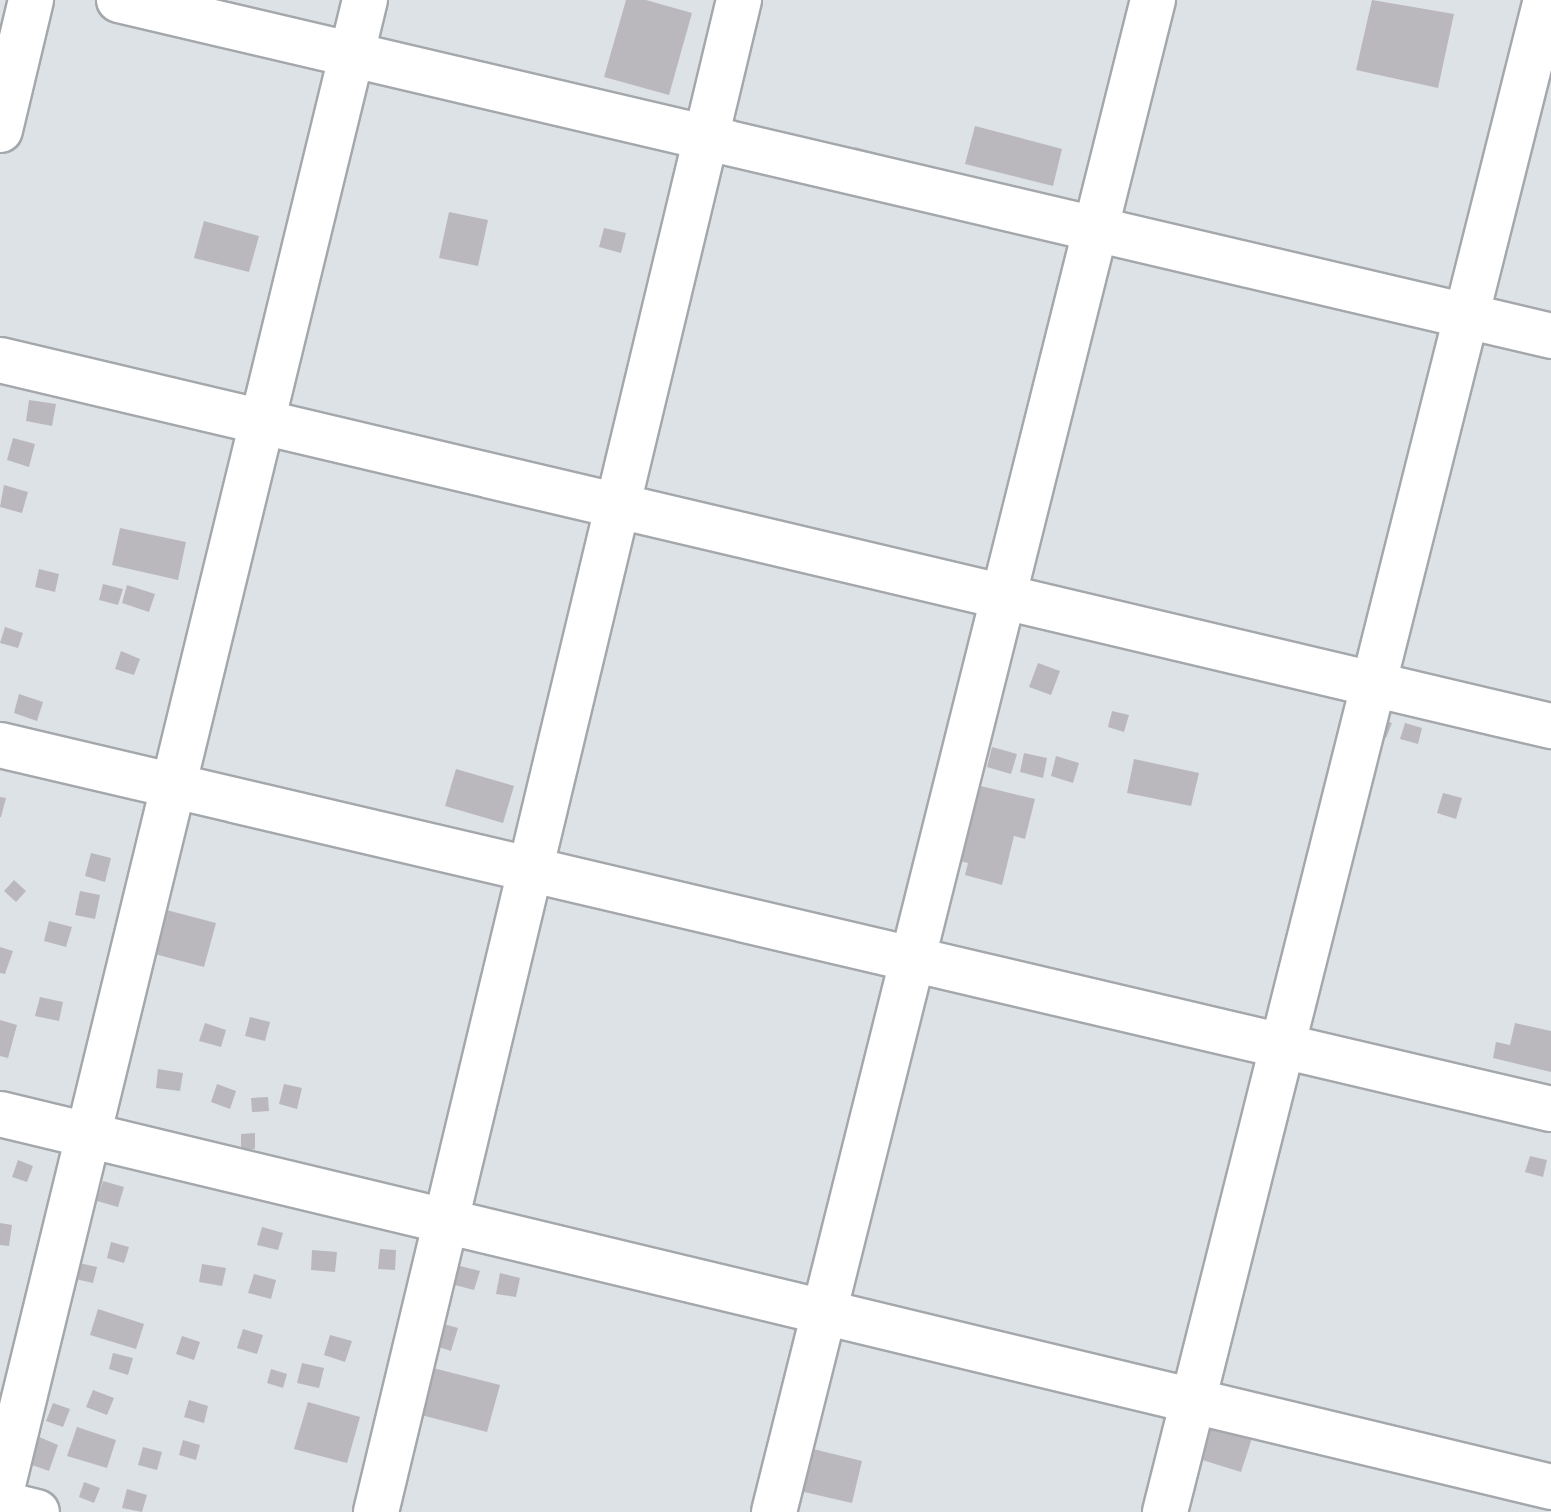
<!DOCTYPE html>
<html>
<head>
<meta charset="utf-8">
<style>
	body { margin:0 }
	#map { position:relative; width:1551px; height:1512px; overflow:hidden; background:#dde2e6; font-family:Literata,serif }
	div>[style] { position:absolute }
	[style*='--x'] { left:calc(var(--x)*1px); top:calc(var(--y)*1px); width:calc(var(--w)*1px); rotate:calc(var(--a)*1deg) }
	.building>* { inset:0; background:#bab8bd }
	.roads { filter:drop-shadow(2px 0 #a4a8ac) drop-shadow(-2px 0 #a4a8ac) drop-shadow(0 2px #a4a8ac) drop-shadow(0 -2px #a4a8ac) }
	.minor>* { height:44px; margin:-22px; padding:0 22px; transform-origin:22px; border-radius:22px; background:#fff }
	span { translate:-50% -50%; white-space:nowrap; text-align:center; line-height:1.15; -webkit-text-stroke:6px #eaeff3; paint-order:stroke }
</style>
</head>
<body>
<div id="map">
	<div class="building">
		<i style="clip-path:polygon(626px 0,646px 0,692px 13px,669px 95px,604px 77px)"></i>
		<i style="clip-path:polygon(1372px 0,1454px 14px,1438px 88px,1356px 70px)"></i>
		<i style="clip-path:polygon(975px 126px,1062px 149px,1053px 186px,965px 164px)"></i>
		<i style="clip-path:polygon(855px 147px,877px 153px,873px 170px,850px 163px)"></i>
		<i style="clip-path:polygon(449px 212px,488px 220px,478px 266px,439px 258px)"></i>
		<i style="clip-path:polygon(204px 221px,259px 236px,249px 272px,194px 258px)"></i>
		<i style="clip-path:polygon(604px 228px,626px 233px,621px 253px,599px 247px)"></i>
		<i style="clip-path:polygon(29px 400px,56px 404px,52px 426px,26px 421px)"></i>
		<i style="clip-path:polygon(13px 438px,35px 444px,29px 467px,7px 460px)"></i>
		<i style="clip-path:polygon(4px 485px,28px 492px,22px 513px,0 507px)"></i>
		<i style="clip-path:polygon(120px 528px,186px 542px,178px 580px,112px 565px)"></i>
		<i style="clip-path:polygon(39px 569px,59px 574px,55px 592px,35px 587px)"></i>
		<i style="clip-path:polygon(103px 584px,123px 589px,118px 605px,99px 600px)"></i>
		<i style="clip-path:polygon(127px 585px,155px 594px,149px 612px,122px 603px)"></i>
		<i style="clip-path:polygon(5px 627px,23px 633px,18px 648px,0 643px)"></i>
		<i style="clip-path:polygon(121px 651px,140px 659px,134px 675px,115px 669px)"></i>
		<i style="clip-path:polygon(1038px 663px,1060px 671px,1051px 695px,1029px 687px)"></i>
		<i style="clip-path:polygon(19px 694px,43px 702px,37px 721px,14px 713px)"></i>
		<i style="clip-path:polygon(1112px 711px,1129px 715px,1124px 732px,1108px 727px)"></i>
		<i style="clip-path:polygon(1373px 716px,1392px 723px,1386px 738px,1368px 731px)"></i>
		<i style="clip-path:polygon(1405px 723px,1422px 728px,1418px 744px,1400px 739px)"></i>
		<i style="clip-path:polygon(992px 747px,1017px 754px,1011px 774px,987px 767px)"></i>
		<i style="clip-path:polygon(1024px 753px,1047px 758px,1043px 778px,1020px 772px)"></i>
		<i style="clip-path:polygon(1056px 756px,1079px 763px,1073px 783px,1051px 776px)"></i>
		<i style="clip-path:polygon(1134px 759px,1199px 773px,1191px 806px,1127px 793px)"></i>
		<i style="clip-path:polygon(456px 769px,514px 786px,503px 823px,445px 806px)"></i>
		<i style="clip-path:polygon(948px 778px,1035px 799px,1025px 839px,1014px 836px,1002px 885px,965px 875px,968px 863px,947px 858px)"></i>
		<i style="clip-path:polygon(1443px 793px,1462px 798px,1456px 819px,1437px 813px)"></i>
		<i style="clip-path:polygon(0 797px,6px 798px,1px 817px,0 817px)"></i>
		<i style="clip-path:polygon(91px 853px,111px 858px,105px 882px,85px 876px)"></i>
		<i style="clip-path:polygon(14px 880px,26px 891px,16px 902px,4px 891px)"></i>
		<i style="clip-path:polygon(80px 891px,100px 895px,95px 919px,75px 915px)"></i>
		<i style="clip-path:polygon(159px 908px,216px 923px,204px 967px,147px 952px)"></i>
		<i style="clip-path:polygon(49px 921px,72px 927px,66px 947px,44px 941px)"></i>
		<i style="clip-path:polygon(0 947px,13px 951px,5px 974px,0 973px)"></i>
		<i style="clip-path:polygon(40px 997px,63px 1002px,59px 1021px,35px 1016px)"></i>
		<i style="clip-path:polygon(250px 1017px,270px 1022px,265px 1041px,245px 1036px)"></i>
		<i style="clip-path:polygon(0 1020px,17px 1025px,8px 1058px,0 1056px)"></i>
		<i style="clip-path:polygon(205px 1023px,226px 1030px,221px 1047px,199px 1041px)"></i>
		<i style="clip-path:polygon(1515px 1023px,1551px 1031px,1551px 1072px,1493px 1058px,1496px 1042px,1510px 1045px)"></i>
		<i style="clip-path:polygon(158px 1069px,183px 1073px,180px 1091px,156px 1088px)"></i>
		<i style="clip-path:polygon(217px 1084px,236px 1091px,230px 1109px,211px 1102px)"></i>
		<i style="clip-path:polygon(284px 1084px,302px 1088px,297px 1109px,279px 1104px)"></i>
		<i style="clip-path:polygon(268px 1097px,269px 1111px,252px 1112px,251px 1098px)"></i>
		<i style="clip-path:polygon(255px 1133px,255px 1149px,241px 1150px,241px 1134px)"></i>
		<i style="clip-path:polygon(1530px 1156px,1547px 1160px,1543px 1177px,1525px 1172px)"></i>
		<i style="clip-path:polygon(18px 1160px,33px 1166px,27px 1182px,12px 1177px)"></i>
		<i style="clip-path:polygon(103px 1181px,124px 1187px,118px 1207px,97px 1201px)"></i>
		<i style="clip-path:polygon(0 1223px,12px 1225px,9px 1246px,0 1245px)"></i>
		<i style="clip-path:polygon(262px 1227px,283px 1233px,278px 1250px,257px 1245px)"></i>
		<i style="clip-path:polygon(111px 1242px,129px 1247px,124px 1263px,107px 1258px)"></i>
		<i style="clip-path:polygon(380px 1249px,396px 1250px,395px 1270px,378px 1269px)"></i>
		<i style="clip-path:polygon(312px 1250px,337px 1252px,335px 1272px,311px 1270px)"></i>
		<i style="clip-path:polygon(75px 1262px,97px 1267px,93px 1283px,71px 1278px)"></i>
		<i style="clip-path:polygon(202px 1264px,226px 1268px,222px 1286px,199px 1282px)"></i>
		<i style="clip-path:polygon(456px 1265px,480px 1271px,474px 1290px,451px 1284px)"></i>
		<i style="clip-path:polygon(500px 1273px,520px 1278px,516px 1297px,496px 1294px)"></i>
		<i style="clip-path:polygon(254px 1274px,276px 1280px,271px 1299px,248px 1293px)"></i>
		<i style="clip-path:polygon(98px 1309px,144px 1324px,136px 1349px,90px 1335px)"></i>
		<i style="clip-path:polygon(440px 1323px,458px 1328px,451px 1351px,433px 1345px)"></i>
		<i style="clip-path:polygon(243px 1329px,263px 1335px,257px 1354px,237px 1348px)"></i>
		<i style="clip-path:polygon(330px 1335px,352px 1341px,345px 1362px,324px 1355px)"></i>
		<i style="clip-path:polygon(182px 1336px,200px 1342px,194px 1360px,176px 1354px)"></i>
		<i style="clip-path:polygon(113px 1353px,133px 1358px,128px 1375px,109px 1369px)"></i>
		<i style="clip-path:polygon(302px 1363px,324px 1368px,319px 1388px,297px 1383px)"></i>
		<i style="clip-path:polygon(433px 1368px,500px 1385px,487px 1432px,421px 1415px)"></i>
		<i style="clip-path:polygon(271px 1369px,287px 1374px,283px 1388px,267px 1383px)"></i>
		<i style="clip-path:polygon(93px 1390px,114px 1398px,107px 1415px,86px 1407px)"></i>
		<i style="clip-path:polygon(189px 1400px,208px 1406px,204px 1423px,184px 1417px)"></i>
		<i style="clip-path:polygon(308px 1402px,360px 1417px,347px 1463px,294px 1449px)"></i>
		<i style="clip-path:polygon(53px 1403px,70px 1409px,63px 1427px,46px 1421px)"></i>
		<i style="clip-path:polygon(1194px 1418px,1253px 1435px,1241px 1472px,1183px 1454px)"></i>
		<i style="clip-path:polygon(77px 1427px,116px 1440px,107px 1468px,67px 1456px)"></i>
		<i style="clip-path:polygon(37px 1436px,58px 1445px,49px 1471px,26px 1463px)"></i>
		<i style="clip-path:polygon(183px 1440px,200px 1445px,196px 1460px,179px 1455px)"></i>
		<i style="clip-path:polygon(801px 1446px,862px 1461px,852px 1503px,791px 1489px)"></i>
		<i style="clip-path:polygon(143px 1447px,162px 1452px,157px 1470px,138px 1465px)"></i>
		<i style="clip-path:polygon(84px 1482px,100px 1488px,94px 1503px,79px 1497px)"></i>
		<i style="clip-path:polygon(127px 1489px,147px 1495px,142px 1512px,122px 1508px)"></i>
	</div>
	<div class="roads">
		<div class="minor">
			<i style="--x:119;--y:0;--w:1471;--a:13.2"></i>
			<i style="--x:0;--y:130;--w:134;--a:-76.6"></i>
			<i style="--x:0;--y:360;--w:1594;--a:13.28"></i>
			<i style="--x:0;--y:745;--w:1593;--a:13.21"></i>
			<i style="--x:0;--y:1114;--w:1595;--a:13.52"></i>
			<i style="--x:0;--y:1497;--w:1541;--a:-76.3"></i>
			<i style="--x:0;--y:1503;--w:38;--a:14"></i>
			<i style="--x:376;--y:1512;--w:1555;--a:-76.5"></i>
			<i style="--x:774;--y:1512;--w:1559;--a:-75.93"></i>
			<i style="--x:1165;--y:1512;--w:1559;--a:-75.86"></i>
		</div>
	</div>
</div>
</body>
</html>
